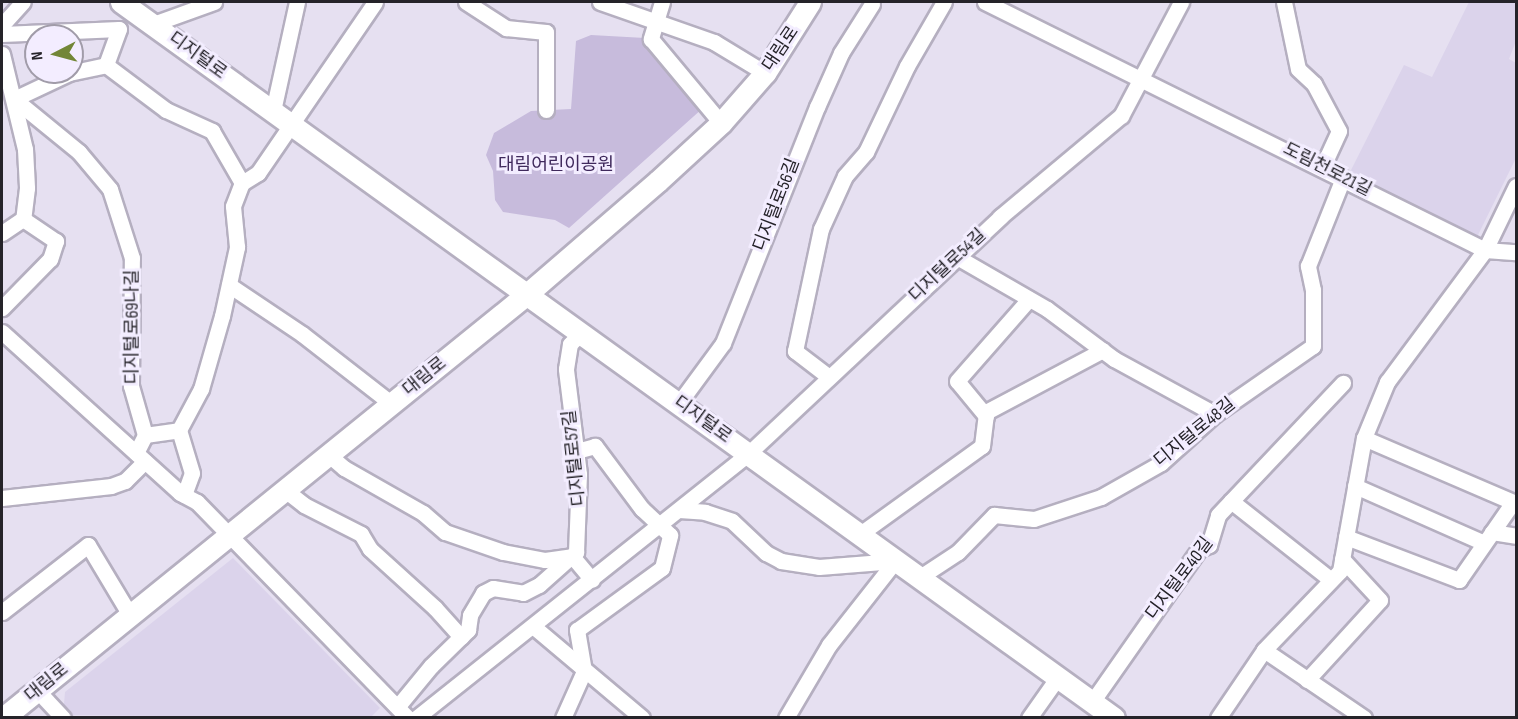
<!DOCTYPE html>
<html>
<head>
<meta charset="utf-8">
<style>
	body { margin:0 }
	#map { position:relative; width:1518px; height:719px; overflow:hidden; background:#e6e0f1; font-family:"Sofia Sans Condensed","Noto Sans KR",sans-serif }
	div>[style] { position:absolute }
	[style*='--x'] { left:calc(var(--x)*1px); top:calc(var(--y)*1px); width:calc(var(--w)*1px); rotate:calc(var(--a)*1deg) }
	.built>* { inset:0; background:#dbd3eb }
	.green>* { inset:0; background:#c7bbdc }
	.roads { filter:drop-shadow(2px 0 #b5afc0) drop-shadow(-2px 0 #b5afc0) drop-shadow(0 2px #b5afc0) drop-shadow(0 -2px #b5afc0) }
	.street>* { height:15px; margin:-7.5px; padding:0 7.5px; transform-origin:7.5px; border-radius:7.5px; background:#fff }
	.secondary>* { height:21px; margin:-10.5px; padding:0 10.5px; transform-origin:10.5px; border-radius:10.5px; background:#fff }
	span { translate:-50% -50%; white-space:nowrap; text-align:center; line-height:1.15; -webkit-text-stroke:6px #f3edff; paint-order:stroke }
	.street-label { font-size:18px; color:#252329 }
	.park-label { font-size:18px; color:#3f295c }
	.frame { position:absolute; inset:0; border:3px solid #252329; pointer-events:none }
	.north { position:absolute; left:24px; top:24px; width:60px; height:60px; box-sizing:border-box; background:#f3edff; border:2px solid #a19ca9; border-radius:50%; rotate:264deg; font-size:16px; font-weight:700; line-height:24px; text-align:center; color:#252329 }
	.north::after { content:''; display:block; margin:auto; width:21px; height:27px; background:#728637; clip-path:polygon(50% 0,100% 100%,50% 72%,0 100%) }
</style>
</head>
<body>
<div id="map">
	<div class="built">
		<i style="clip-path:polygon(1469px 2px,1516px 2px,1516px 41px,1509px 59px,1516px 63px,1516px 158px,1476px 239px,1349px 174px,1404px 65px,1432px 77px)"></i>
		<i style="clip-path:polygon(233px 558px,380px 708px,370px 718px,63px 715px,65px 692px)"></i>
	</div>
	<div class="green">
		<i style="clip-path:polygon(591px 35px,645px 38px,703px 108px,569px 228px,555px 220px,503px 212px,495px 200px,493px 171px,486px 155px,494px 133px,531px 111px,571px 109px,576px 41px)"></i>
	</div>
	<div class="roads">
		<div class="street">
			<i style="--x:466;--y:2;--w:48;--a:33"></i>
			<i style="--x:506;--y:28;--w:40;--a:5.7"></i>
			<i style="--x:546;--y:32;--w:78;--a:90"></i>
			<i style="--x:600;--y:2;--w:121;--a:19.3"></i>
			<i style="--x:714;--y:42;--w:60;--a:31.3"></i>
			<i style="--x:662;--y:2;--w:39;--a:107"></i>
			<i style="--x:651;--y:39;--w:109;--a:50.2"></i>
			<i style="--x:985;--y:2;--w:558;--a:26.38"></i>
			<i style="--x:1485;--y:250;--w:31;--a:4"></i>
			<i style="--x:1284;--y:2;--w:68;--a:78.2"></i>
			<i style="--x:1298;--y:69;--w:22;--a:43"></i>
			<i style="--x:1314;--y:84;--w:53;--a:62"></i>
			<i style="--x:1339;--y:131;--w:41;--a:114.7"></i>
			<i style="--x:153;--y:24;--w:65;--a:-19.8"></i>
			<i style="--x:2;--y:25;--w:31;--a:-48"></i>
			<i style="--x:2;--y:34;--w:117;--a:-2.4"></i>
			<i style="--x:119;--y:29;--w:38;--a:110"></i>
			<i style="--x:2;--y:54;--w:98;--a:76.4"></i>
			<i style="--x:25;--y:149;--w:39;--a:87"></i>
			<i style="--x:27;--y:188;--w:31;--a:97"></i>
			<i style="--x:273;--y:111;--w:112;--a:-77.6"></i>
			<i style="--x:242;--y:183;--w:19;--a:-32"></i>
			<i style="--x:258;--y:173;--w:207;--a:-55.6"></i>
			<i style="--x:2;--y:233;--w:25;--a:-34"></i>
			<i style="--x:23;--y:219;--w:40;--a:34"></i>
			<i style="--x:56;--y:241;--w:19;--a:108"></i>
			<i style="--x:50;--y:259;--w:69;--a:134.4"></i>
			<i style="--x:957;--y:257;--w:104;--a:30"></i>
			<i style="--x:1047;--y:309;--w:84;--a:36.7"></i>
			<i style="--x:1114;--y:359;--w:115;--a:28.6"></i>
			<i style="--x:229;--y:285;--w:88;--a:33.9"></i>
			<i style="--x:302;--y:334;--w:114;--a:37.9"></i>
			<i style="--x:2;--y:332;--w:240;--a:42.1"></i>
			<i style="--x:180;--y:493;--w:19;--a:28"></i>
			<i style="--x:197;--y:502;--w:302;--a:45.7"></i>
			<i style="--x:829;--y:377;--w:43;--a:-142.6"></i>
			<i style="--x:795;--y:351;--w:125;--a:-78"></i>
			<i style="--x:821;--y:229;--w:58;--a:-65.6"></i>
			<i style="--x:845;--y:176;--w:32;--a:-49"></i>
			<i style="--x:866;--y:152;--w:95;--a:-64.5"></i>
			<i style="--x:907;--y:66;--w:74;--a:-60"></i>
			<i style="--x:679;--y:403;--w:74;--a:-53.7"></i>
			<i style="--x:723;--y:343;--w:254;--a:-68.3"></i>
			<i style="--x:817;--y:107;--w:59;--a:-66"></i>
			<i style="--x:841;--y:53;--w:58;--a:-57.7"></i>
			<i style="--x:986;--y:416;--w:45;--a:-129.6"></i>
			<i style="--x:957;--y:381;--w:109;--a:-48.7"></i>
			<i style="--x:145;--y:435;--w:34;--a:-8"></i>
			<i style="--x:136;--y:453;--w:20;--a:-63"></i>
			<i style="--x:145;--y:435;--w:51;--a:-105.9"></i>
			<i style="--x:131;--y:386;--w:128;--a:-89.6"></i>
			<i style="--x:132;--y:258;--w:72;--a:-107.7"></i>
			<i style="--x:110;--y:189;--w:48;--a:-130"></i>
			<i style="--x:79;--y:152;--w:84;--a:-140.8"></i>
			<i style="--x:14;--y:99;--w:61;--a:-25.3"></i>
			<i style="--x:69;--y:73;--w:38;--a:-12"></i>
			<i style="--x:106;--y:65;--w:75;--a:36.9"></i>
			<i style="--x:166;--y:110;--w:51;--a:24.5"></i>
			<i style="--x:212;--y:131;--w:60;--a:60"></i>
			<i style="--x:329;--y:455;--w:20;--a:41"></i>
			<i style="--x:344;--y:468;--w:91;--a:29.7"></i>
			<i style="--x:423;--y:513;--w:29;--a:41"></i>
			<i style="--x:445;--y:532;--w:61;--a:19"></i>
			<i style="--x:503;--y:552;--w:43;--a:10.8"></i>
			<i style="--x:545;--y:560;--w:27;--a:-8"></i>
			<i style="--x:572;--y:556;--w:31;--a:50"></i>
			<i style="--x:1355;--y:486;--w:141;--a:23.8"></i>
			<i style="--x:285;--y:490;--w:24;--a:38"></i>
			<i style="--x:304;--y:505;--w:64;--a:27"></i>
			<i style="--x:361;--y:534;--w:17;--a:59"></i>
			<i style="--x:370;--y:549;--w:88;--a:42.2"></i>
			<i style="--x:435;--y:608;--w:39;--a:48"></i>
			<i style="--x:184;--y:495;--w:23;--a:-70"></i>
			<i style="--x:192;--y:473;--w:45;--a:-106.8"></i>
			<i style="--x:179;--y:430;--w:47;--a:-61.8"></i>
			<i style="--x:201;--y:389;--w:76;--a:-74"></i>
			<i style="--x:222;--y:316;--w:71;--a:-77.7"></i>
			<i style="--x:237;--y:247;--w:41;--a:-95.6"></i>
			<i style="--x:233;--y:206;--w:25;--a:-69"></i>
			<i style="--x:2;--y:498;--w:110;--a:-6.3"></i>
			<i style="--x:111;--y:486;--w:15;--a:-20"></i>
			<i style="--x:125;--y:481;--w:28;--a:-45"></i>
			<i style="--x:1231;--y:501;--w:127;--a:38.3"></i>
			<i style="--x:679;--y:510;--w:26;--a:4"></i>
			<i style="--x:705;--y:512;--w:28;--a:18"></i>
			<i style="--x:732;--y:521;--w:47;--a:43.3"></i>
			<i style="--x:766;--y:553;--w:17;--a:28"></i>
			<i style="--x:781;--y:561;--w:38;--a:9"></i>
			<i style="--x:819;--y:567;--w:76;--a:-4.5"></i>
			<i style="--x:1492;--y:532;--w:24;--a:9"></i>
			<i style="--x:860;--y:534;--w:150;--a:-35.8"></i>
			<i style="--x:982;--y:446;--w:34;--a:-83"></i>
			<i style="--x:986;--y:412;--w:132;--a:-27.9"></i>
			<i style="--x:1346;--y:537;--w:121;--a:20.8"></i>
			<i style="--x:1459;--y:580;--w:95;--a:-55.3"></i>
			<i style="--x:1513;--y:502;--w:162;--a:-156.8"></i>
			<i style="--x:920;--y:577;--w:45;--a:-33.3"></i>
			<i style="--x:958;--y:552;--w:52;--a:-45.8"></i>
			<i style="--x:994;--y:515;--w:40;--a:5.7"></i>
			<i style="--x:1034;--y:519;--w:71;--a:-18.2"></i>
			<i style="--x:1101;--y:497;--w:69;--a:-29.5"></i>
			<i style="--x:1161;--y:463;--w:73;--a:-42.2"></i>
			<i style="--x:1215;--y:414;--w:119;--a:-34.8"></i>
			<i style="--x:1313;--y:346;--w:56;--a:-90"></i>
			<i style="--x:1313;--y:290;--w:25;--a:-102"></i>
			<i style="--x:1308;--y:266;--w:95;--a:-68.3"></i>
			<i style="--x:2;--y:612;--w:109;--a:-37.9"></i>
			<i style="--x:88;--y:545;--w:82;--a:59"></i>
			<i style="--x:534;--y:627;--w:141;--a:40.1"></i>
			<i style="--x:1264;--y:650;--w:121;--a:34.2"></i>
			<i style="--x:1307;--y:680;--w:108;--a:-47.6"></i>
			<i style="--x:1380;--y:600;--w:56;--a:-132.8"></i>
			<i style="--x:37;--y:690;--w:38;--a:47"></i>
			<i style="--x:1092;--y:702;--w:187;--a:-55"></i>
			<i style="--x:1199;--y:549;--w:11;--a:-22"></i>
			<i style="--x:1209;--y:545;--w:31;--a:-73"></i>
			<i style="--x:1218;--y:515;--w:182;--a:-46.6"></i>
			<i style="--x:398;--y:706;--w:52;--a:-50.5"></i>
			<i style="--x:431;--y:666;--w:52;--a:-44.2"></i>
			<i style="--x:468;--y:630;--w:15;--a:-82"></i>
			<i style="--x:470;--y:615;--w:26;--a:-59"></i>
			<i style="--x:483;--y:593;--w:11;--a:-27"></i>
			<i style="--x:493;--y:588;--w:30;--a:9"></i>
			<i style="--x:523;--y:593;--w:18;--a:-27"></i>
			<i style="--x:539;--y:585;--w:50;--a:-41.7"></i>
			<i style="--x:576;--y:552;--w:78;--a:-87.8"></i>
			<i style="--x:579;--y:474;--w:106;--a:-97.1"></i>
			<i style="--x:566;--y:369;--w:25;--a:-81"></i>
			<i style="--x:570;--y:344;--w:16;--a:-45"></i>
			<i style="--x:416;--y:718;--w:426;--a:-38.5"></i>
			<i style="--x:749;--y:453;--w:345;--a:-43.2"></i>
			<i style="--x:1000;--y:217;--w:158;--a:-39.9"></i>
			<i style="--x:1121;--y:116;--w:129;--a:-62.2"></i>
			<i style="--x:563;--y:718;--w:51;--a:-65.9"></i>
			<i style="--x:584;--y:671;--w:42;--a:-99.7"></i>
			<i style="--x:577;--y:630;--w:105;--a:-36.1"></i>
			<i style="--x:662;--y:568;--w:34;--a:-76"></i>
			<i style="--x:670;--y:535;--w:38;--a:-137"></i>
			<i style="--x:642;--y:509;--w:79;--a:-126.7"></i>
			<i style="--x:595;--y:446;--w:20;--a:165"></i>
			<i style="--x:786;--y:718;--w:85;--a:-59.5"></i>
			<i style="--x:829;--y:645;--w:107;--a:-51.8"></i>
			<i style="--x:1029;--y:718;--w:50;--a:-54.7"></i>
			<i style="--x:1218;--y:718;--w:82;--a:-55.9"></i>
			<i style="--x:1264;--y:650;--w:110;--a:-46.1"></i>
			<i style="--x:1340;--y:571;--w:135;--a:-79.8"></i>
			<i style="--x:1364;--y:438;--w:61;--a:-67.7"></i>
			<i style="--x:1387;--y:382;--w:164;--a:-53.4"></i>
			<i style="--x:1485;--y:250;--w:71;--a:-64.2"></i>
		</div>
		<div class="secondary">
			<i style="--x:121;--y:2;--w:1224;--a:35.79"></i>
			<i style="--x:3;--y:718;--w:674;--a:-38.98"></i>
			<i style="--x:527;--y:294;--w:173;--a:-40.8"></i>
			<i style="--x:658;--y:181;--w:86;--a:-42.6"></i>
			<i style="--x:721;--y:123;--w:67;--a:-48.7"></i>
			<i style="--x:765;--y:73;--w:84;--a:-57.6"></i>
		</div>
	</div>
	<div class="street-label">
		<span style="left:781px;top:49px;rotate:-56deg">대림로</span>
		<span style="left:197px;top:56px;rotate:36deg">디지털로</span>
		<span style="left:1327px;top:170px;rotate:27deg">도림천로21길</span>
		<span style="left:777px;top:205px;rotate:-69deg">디지털로56길</span>
		<span style="left:948px;top:266px;rotate:-43deg">디지털로54길</span>
		<span style="left:133px;top:327px;rotate:-90deg">디지털로69나길</span>
		<span style="left:425px;top:377px;rotate:-39deg">대림로</span>
		<span style="left:702px;top:420px;rotate:36deg">디지털로</span>
		<span style="left:1195px;top:433px;rotate:-39deg">디지털로48길</span>
		<span style="left:575px;top:458px;rotate:-96deg">디지털로57길</span>
		<span style="left:1180px;top:579px;rotate:-53deg">디지털로40길</span>
		<span style="left:47px;top:683px;rotate:-39deg">대림로</span>
	</div>
	<div class="park-label">
		<span style="left:556px;top:165px">대림어린이공원</span>
	</div>
	<div class="frame"></div>
	<div class="north">N</div>
</div>
</body>
</html>
